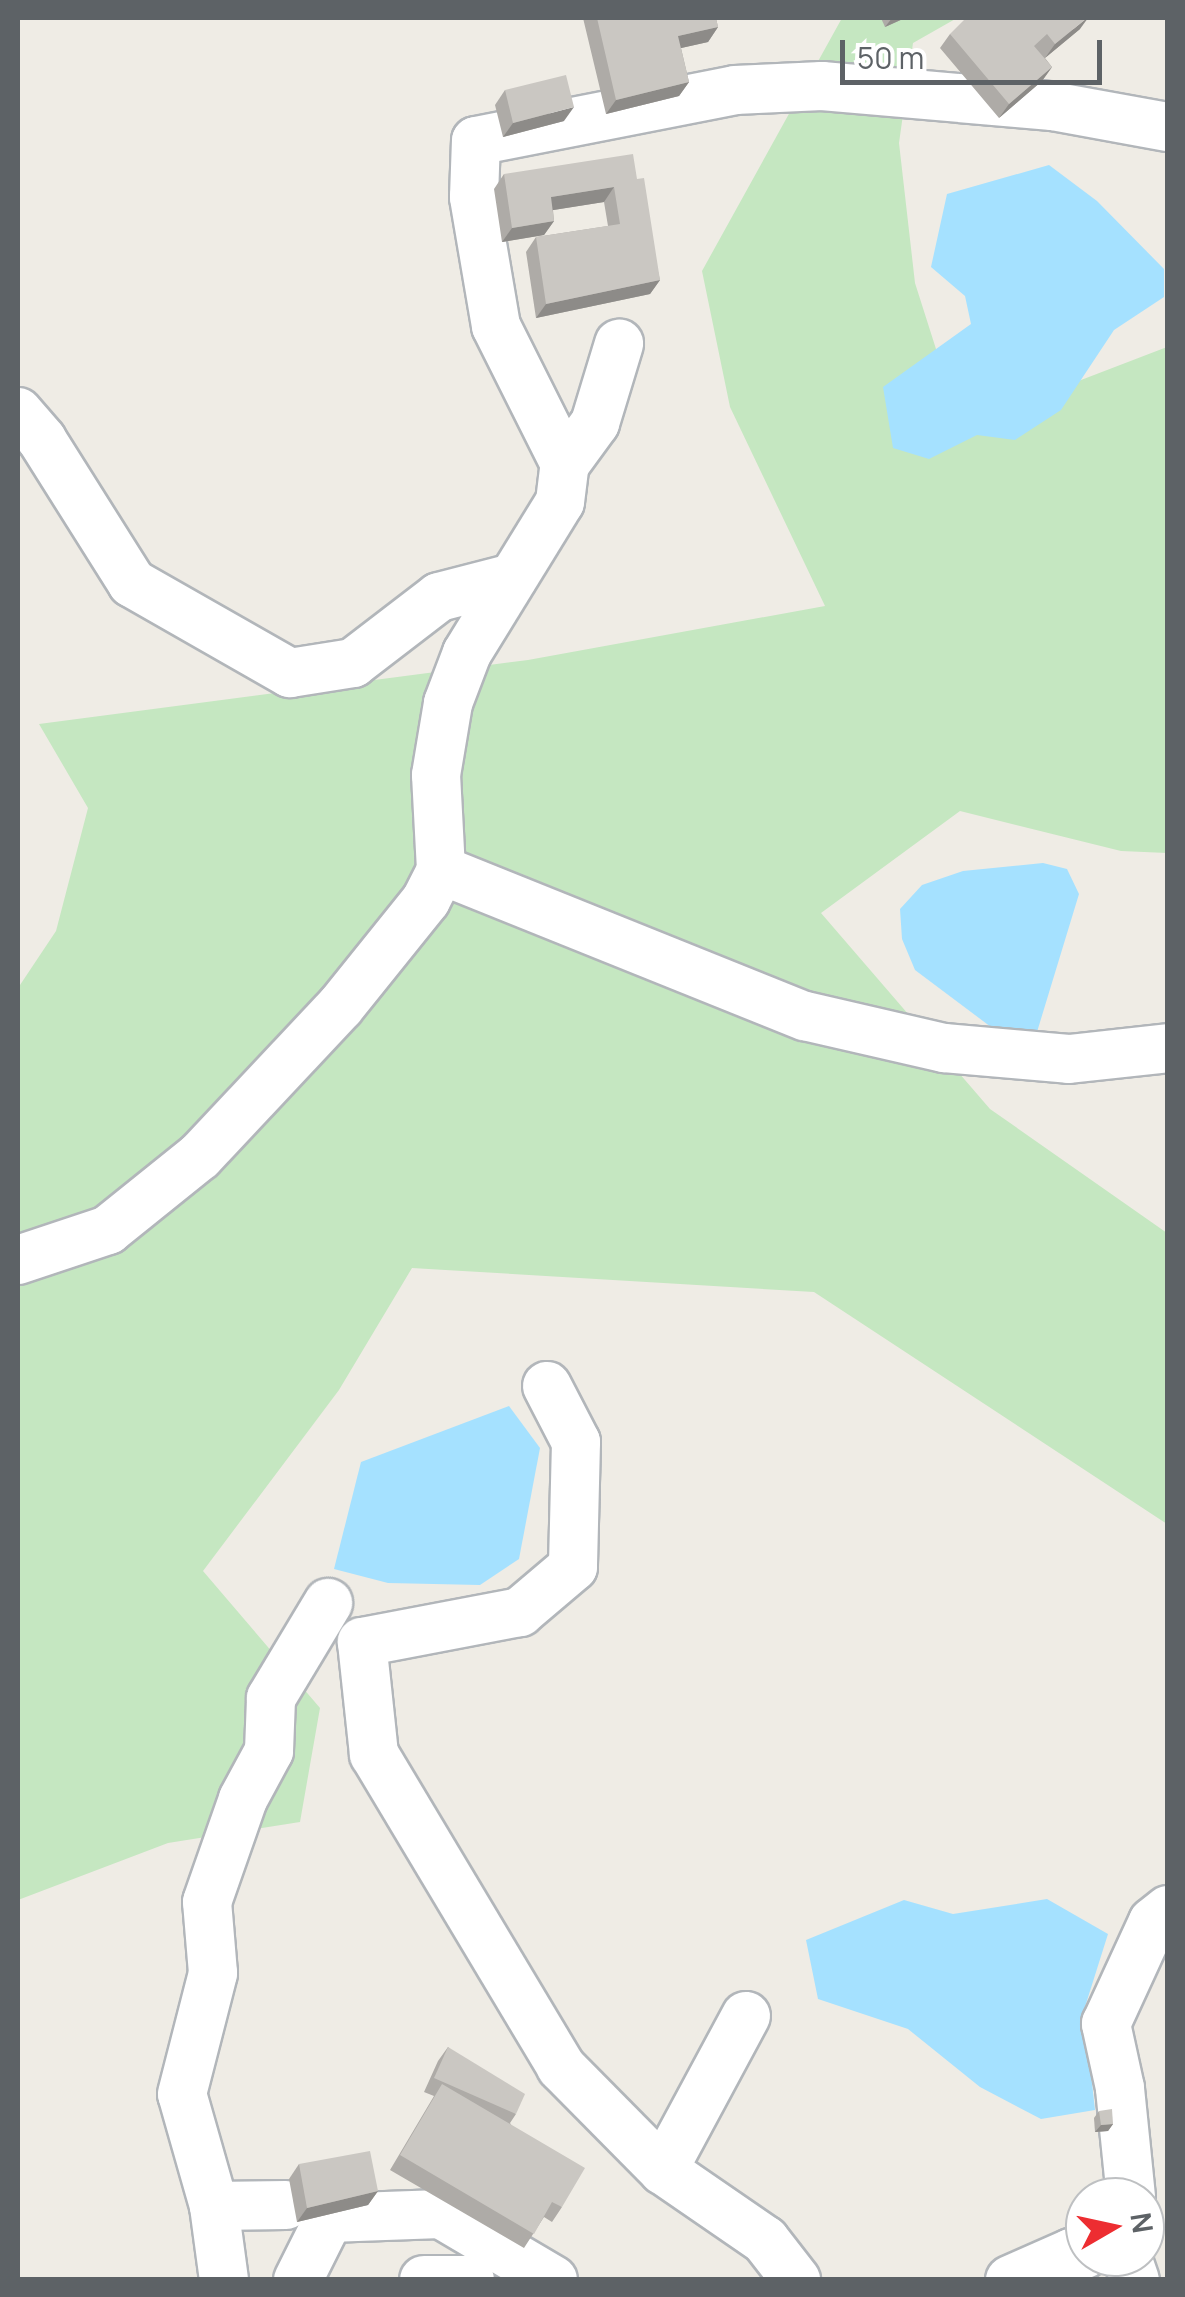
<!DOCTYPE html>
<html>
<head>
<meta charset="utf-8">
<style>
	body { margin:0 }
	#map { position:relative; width:1185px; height:2297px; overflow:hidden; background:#efece5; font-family:Manrope,sans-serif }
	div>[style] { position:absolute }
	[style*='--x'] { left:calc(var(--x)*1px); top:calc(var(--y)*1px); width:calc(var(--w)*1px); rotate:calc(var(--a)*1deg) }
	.green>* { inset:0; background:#c5e7c1 }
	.water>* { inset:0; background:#a5e1ff }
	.roads { filter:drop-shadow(2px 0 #b2b6ba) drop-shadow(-2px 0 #b2b6ba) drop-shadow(0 2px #b2b6ba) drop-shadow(0 -2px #b2b6ba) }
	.minor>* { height:48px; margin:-24px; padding:0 24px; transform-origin:24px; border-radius:24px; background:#fff }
	.wall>* { inset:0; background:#aeaba7 }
	.shaded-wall>* { inset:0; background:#8d8b88 }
	.building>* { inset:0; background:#cac7c2 }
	span { translate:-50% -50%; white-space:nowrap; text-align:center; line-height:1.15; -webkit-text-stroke:10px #fff; paint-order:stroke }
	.frame { position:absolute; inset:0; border:20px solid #5d6266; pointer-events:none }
	.north { position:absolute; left:1065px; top:2177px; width:100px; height:100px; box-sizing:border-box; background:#fff; border:2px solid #bec0c2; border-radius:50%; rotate:81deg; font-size:28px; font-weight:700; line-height:40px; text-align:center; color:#5d6266 }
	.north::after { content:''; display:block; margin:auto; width:35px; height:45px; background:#ed2d31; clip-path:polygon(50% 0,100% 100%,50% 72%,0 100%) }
	.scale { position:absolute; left:840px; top:40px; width:262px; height:45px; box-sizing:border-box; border:5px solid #5d6266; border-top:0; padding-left:12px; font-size:30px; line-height:35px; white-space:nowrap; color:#5d6266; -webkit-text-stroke:8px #fff; paint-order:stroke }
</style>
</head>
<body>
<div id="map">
	<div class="green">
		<i style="clip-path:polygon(842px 18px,957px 18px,913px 43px,899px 143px,915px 283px,943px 371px,1055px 390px,1167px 347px,1167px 853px,1121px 851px,960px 811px,821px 913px,990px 1109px,1167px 1233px,1167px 1524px,814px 1292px,412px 1268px,339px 1390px,203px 1571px,320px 1708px,300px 1822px,168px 1843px,18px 1900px,18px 988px,56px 931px,88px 808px,39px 724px,528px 660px,825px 606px,730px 407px,702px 271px)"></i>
	</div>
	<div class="water">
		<i style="clip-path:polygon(1049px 165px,1097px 201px,1164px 269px,1164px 297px,1114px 330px,1061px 410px,1015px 440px,977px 435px,929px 459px,893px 448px,883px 387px,971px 324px,965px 296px,931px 267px,947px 194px)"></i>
		<i style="clip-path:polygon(1043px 863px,1067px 869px,1079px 894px,1037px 1032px,1022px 1046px,997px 1040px,991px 1027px,915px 970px,902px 939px,900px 909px,922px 885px,963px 871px)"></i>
		<i style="clip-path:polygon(509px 1406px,540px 1448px,519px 1559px,480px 1585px,388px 1583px,334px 1569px,361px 1462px)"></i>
		<i style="clip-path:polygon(1047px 1899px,1108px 1934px,1084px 2010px,1095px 2110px,1041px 2119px,980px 2087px,908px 2029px,818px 1999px,806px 1940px,904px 1900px,953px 1914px)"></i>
	</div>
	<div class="roads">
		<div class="minor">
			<i style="--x:18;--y:412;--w:37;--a:49"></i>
			<i style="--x:42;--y:440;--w:169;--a:57.8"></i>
			<i style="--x:132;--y:583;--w:182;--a:29.7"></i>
			<i style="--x:290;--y:673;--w:64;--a:-9"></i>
			<i style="--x:353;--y:663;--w:108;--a:-37.5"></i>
			<i style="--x:439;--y:597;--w:76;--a:-14.4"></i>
			<i style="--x:565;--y:464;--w:51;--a:-53.8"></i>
			<i style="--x:595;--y:423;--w:83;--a:-73.1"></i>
			<i style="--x:441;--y:870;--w:392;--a:21.9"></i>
			<i style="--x:805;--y:1016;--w:143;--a:13"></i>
			<i style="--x:944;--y:1048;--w:125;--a:5"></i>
			<i style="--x:1069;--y:1059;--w:100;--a:-6.3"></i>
			<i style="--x:18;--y:1260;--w:95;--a:-18.4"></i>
			<i style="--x:108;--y:1230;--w:118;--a:-38.8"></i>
			<i style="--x:200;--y:1156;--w:204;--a:-46.8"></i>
			<i style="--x:340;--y:1007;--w:137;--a:-51.2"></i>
			<i style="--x:426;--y:900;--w:34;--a:-63"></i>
			<i style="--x:441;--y:870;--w:95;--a:-93"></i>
			<i style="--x:436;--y:775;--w:73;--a:-80.5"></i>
			<i style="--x:448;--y:703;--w:53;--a:-69.2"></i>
			<i style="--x:467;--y:653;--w:177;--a:-58.4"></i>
			<i style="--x:560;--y:502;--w:38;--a:-83"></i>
			<i style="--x:565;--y:464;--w:154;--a:-116.6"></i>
			<i style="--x:496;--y:326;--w:131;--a:-99.7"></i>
			<i style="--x:474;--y:197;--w:56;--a:-88"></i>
			<i style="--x:476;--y:141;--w:264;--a:-11.1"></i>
			<i style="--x:735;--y:90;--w:87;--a:-2.6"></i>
			<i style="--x:822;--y:86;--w:231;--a:5"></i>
			<i style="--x:1052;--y:106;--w:118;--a:10.3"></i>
			<i style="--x:547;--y:1386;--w:63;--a:62.6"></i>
			<i style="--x:576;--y:1442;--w:125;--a:91.4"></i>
			<i style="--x:573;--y:1567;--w:70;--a:139.7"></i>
			<i style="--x:520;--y:1612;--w:161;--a:169.2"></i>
			<i style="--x:362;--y:1642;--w:113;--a:83.9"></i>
			<i style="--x:374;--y:1754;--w:365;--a:59.1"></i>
			<i style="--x:561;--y:2067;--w:145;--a:45.3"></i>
			<i style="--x:663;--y:2170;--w:124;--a:34.5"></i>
			<i style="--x:765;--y:2240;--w:51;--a:52.2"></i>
			<i style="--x:663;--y:2170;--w:175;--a:-61.7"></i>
			<i style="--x:1131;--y:2197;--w:110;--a:-95.8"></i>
			<i style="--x:1120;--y:2088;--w:66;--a:-102.3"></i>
			<i style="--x:1106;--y:2024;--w:112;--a:-65.3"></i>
			<i style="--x:1153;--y:1922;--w:19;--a:-39"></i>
			<i style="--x:214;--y:2206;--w:72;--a:-0.8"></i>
			<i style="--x:1127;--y:2257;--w:24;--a:71"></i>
			<i style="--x:224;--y:2280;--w:75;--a:-97.7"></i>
			<i style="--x:214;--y:2206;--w:116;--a:-105.9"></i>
			<i style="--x:182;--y:2094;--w:125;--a:-75.6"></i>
			<i style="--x:213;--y:1973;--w:71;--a:-94.8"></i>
			<i style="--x:207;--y:1902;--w:109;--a:-70.7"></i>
			<i style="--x:243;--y:1799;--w:55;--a:-61.6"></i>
			<i style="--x:269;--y:1751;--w:53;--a:-87.8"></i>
			<i style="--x:271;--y:1698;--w:111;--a:-59"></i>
			<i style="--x:298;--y:2280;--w:69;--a:-63.4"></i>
			<i style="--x:329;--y:2218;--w:112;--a:-2"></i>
			<i style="--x:441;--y:2214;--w:130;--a:30.5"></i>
			<i style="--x:424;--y:2280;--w:46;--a:0"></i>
			<i style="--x:1010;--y:2280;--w:67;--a:-23.9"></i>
			<i style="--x:1071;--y:2253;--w:14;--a:4"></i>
		</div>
	</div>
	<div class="wall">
		<i style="clip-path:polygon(583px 18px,716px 18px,718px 27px,708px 42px,681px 48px,689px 82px,679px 96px,606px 114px)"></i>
		<i style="clip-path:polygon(881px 18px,905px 18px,885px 27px)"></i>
		<i style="clip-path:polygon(1080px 29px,1045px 58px,1052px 67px,1042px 81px,999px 118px,940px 48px,950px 34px)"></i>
		<i style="clip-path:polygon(505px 90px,564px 121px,503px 137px,495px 105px)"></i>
		<i style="clip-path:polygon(504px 174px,637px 179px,660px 280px,650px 294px,536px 318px,526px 252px,536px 237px,608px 226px,604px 202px,553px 210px,554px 221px,544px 235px,502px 242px,494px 189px)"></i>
		<i style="clip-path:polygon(448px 2047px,516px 2114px,510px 2123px,562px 2207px,552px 2222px,544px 2217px,524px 2248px,390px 2170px,434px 2096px,424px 2092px,438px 2061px)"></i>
		<i style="clip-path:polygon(1099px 2111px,1113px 2124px,1108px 2131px,1095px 2132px,1094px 2118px)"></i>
		<i style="clip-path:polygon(299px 2164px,378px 2191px,368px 2205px,297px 2222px,289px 2179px)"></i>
	</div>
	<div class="shaded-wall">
		<i style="clip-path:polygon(892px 18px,905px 18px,885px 27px)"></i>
		<i style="clip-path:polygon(1087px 18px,1088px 18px,1080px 29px,1045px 58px,1055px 44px)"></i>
		<i style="clip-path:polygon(718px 27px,708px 42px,668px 51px,678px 36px)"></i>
		<i style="clip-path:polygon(1052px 67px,1042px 81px,999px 118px,1009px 104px)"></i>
		<i style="clip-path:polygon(689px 82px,679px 96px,606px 114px,616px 100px)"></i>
		<i style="clip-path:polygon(574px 107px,564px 121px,503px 137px,513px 123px)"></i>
		<i style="clip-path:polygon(614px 187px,604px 202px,541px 212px,551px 197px)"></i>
		<i style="clip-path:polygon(554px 221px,544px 235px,502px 242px,512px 228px)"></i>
		<i style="clip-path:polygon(660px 280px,650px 294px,536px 318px,546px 304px)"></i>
		<i style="clip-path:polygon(1113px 2124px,1108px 2131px,1095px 2132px,1101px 2125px)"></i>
		<i style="clip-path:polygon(378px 2191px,368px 2205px,297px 2222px,307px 2208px)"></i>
	</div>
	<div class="building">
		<i style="clip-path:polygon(597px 18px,716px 18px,718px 27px,678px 36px,689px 82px,616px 100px)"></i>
		<i style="clip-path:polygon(966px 18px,1087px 18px,1055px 44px,1047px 34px,1034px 46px,1052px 67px,1009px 104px,950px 34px)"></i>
		<i style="clip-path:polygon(566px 75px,574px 107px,513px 123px,505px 90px)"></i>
		<i style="clip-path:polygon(633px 154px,637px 179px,644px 178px,660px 280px,546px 304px,536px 237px,620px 224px,614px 187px,551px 197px,554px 221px,512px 228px,504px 174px)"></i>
		<i style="clip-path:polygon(448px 2047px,525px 2094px,516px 2114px,434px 2078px)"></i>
		<i style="clip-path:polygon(442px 2084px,585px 2168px,562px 2207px,552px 2202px,534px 2234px,400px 2155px)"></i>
		<i style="clip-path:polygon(1112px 2109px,1113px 2124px,1101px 2125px,1099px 2111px)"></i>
		<i style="clip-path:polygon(370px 2151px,378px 2191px,307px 2208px,299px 2164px)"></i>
	</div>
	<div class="frame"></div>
	<div class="north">N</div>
	<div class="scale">50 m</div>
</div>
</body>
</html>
